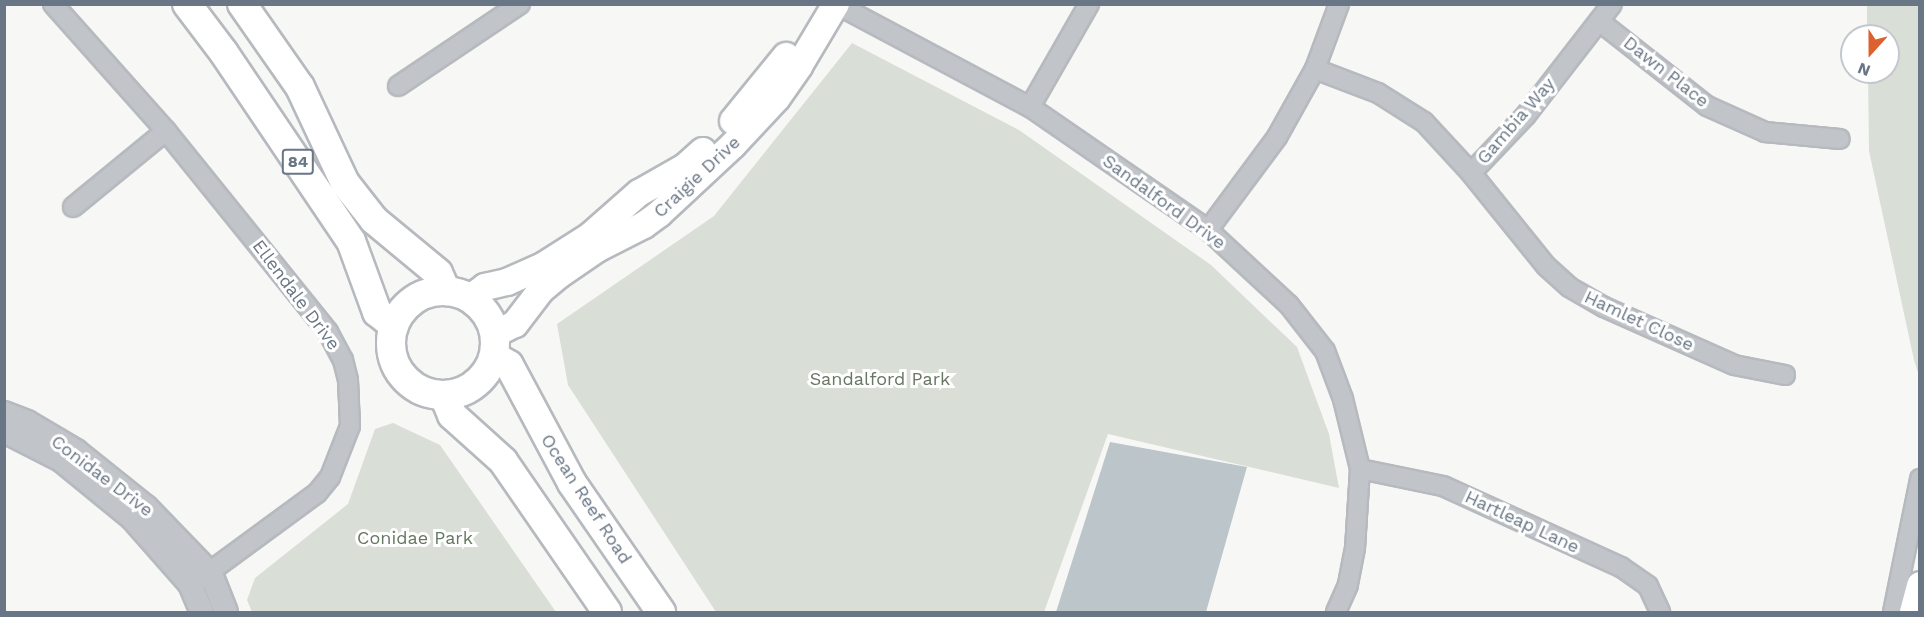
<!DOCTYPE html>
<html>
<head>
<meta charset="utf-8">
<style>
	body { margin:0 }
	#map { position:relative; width:1924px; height:617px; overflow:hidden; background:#f7f8f5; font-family:"Work Sans",sans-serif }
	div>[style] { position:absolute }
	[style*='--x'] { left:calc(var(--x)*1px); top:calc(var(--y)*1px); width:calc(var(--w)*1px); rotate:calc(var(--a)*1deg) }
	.green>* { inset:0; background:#d9ded6 }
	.water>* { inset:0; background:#bbc5ca }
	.roads { filter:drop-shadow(2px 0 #b6babf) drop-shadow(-2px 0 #b6babf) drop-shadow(0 2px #b6babf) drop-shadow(0 -2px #b6babf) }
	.minor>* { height:18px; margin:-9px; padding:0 9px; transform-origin:9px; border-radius:9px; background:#c1c4c8 }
	.tertiary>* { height:22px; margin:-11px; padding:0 11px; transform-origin:11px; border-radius:11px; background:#c1c4c8 }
	.secondary>* { height:26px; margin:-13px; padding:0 13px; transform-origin:13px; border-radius:13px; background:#fff }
	.primary>* { height:28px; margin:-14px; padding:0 14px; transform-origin:14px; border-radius:14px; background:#fff }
	.primary>.ring { margin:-14px; padding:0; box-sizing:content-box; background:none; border:28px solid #fff; border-radius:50% }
	span { translate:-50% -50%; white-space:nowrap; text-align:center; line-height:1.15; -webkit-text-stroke:6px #fff; paint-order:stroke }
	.shield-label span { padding:2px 4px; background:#fff; border:2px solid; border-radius:4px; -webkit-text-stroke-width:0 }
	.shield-label { font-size:16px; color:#687685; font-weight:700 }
	.street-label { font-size:18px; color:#687685 }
	.park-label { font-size:18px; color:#667762 }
	.frame { position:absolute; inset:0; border:6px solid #687685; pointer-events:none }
	.north { position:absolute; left:1840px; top:24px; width:60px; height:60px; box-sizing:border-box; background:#fff; border:2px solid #c3c8ce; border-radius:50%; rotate:201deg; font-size:16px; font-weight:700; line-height:24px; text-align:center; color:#687685 }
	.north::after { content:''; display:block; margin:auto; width:21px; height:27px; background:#dd602f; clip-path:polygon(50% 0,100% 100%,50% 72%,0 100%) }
</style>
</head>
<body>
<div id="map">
	<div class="green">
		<i style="clip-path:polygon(1867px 5px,1919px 5px,1919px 376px,1914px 360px,1869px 151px,1868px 72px,1888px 72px,1888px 36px,1867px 36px)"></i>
		<i style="clip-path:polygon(852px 43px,1019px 130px,1211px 265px,1297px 347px,1329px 434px,1339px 488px,1108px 434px,1044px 612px,716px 612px,568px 385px,557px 324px,714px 216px)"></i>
		<i style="clip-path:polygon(393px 423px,440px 445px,556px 612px,252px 612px,247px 600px,255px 578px,348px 504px,375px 429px)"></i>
	</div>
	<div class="water">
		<i style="clip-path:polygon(1110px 442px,1247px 467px,1206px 612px,1056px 612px)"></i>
	</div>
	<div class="roads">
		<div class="minor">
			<i style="--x:53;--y:4;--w:170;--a:48.3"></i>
			<i style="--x:166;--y:131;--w:258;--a:51.1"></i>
			<i style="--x:328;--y:332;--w:32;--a:62"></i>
			<i style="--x:343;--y:360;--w:21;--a:76"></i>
			<i style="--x:348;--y:380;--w:46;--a:87.5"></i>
			<i style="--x:350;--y:426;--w:55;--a:111.4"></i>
			<i style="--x:330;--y:477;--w:21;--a:129"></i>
			<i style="--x:317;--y:493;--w:145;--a:143.7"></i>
			<i style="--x:836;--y:4;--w:220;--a:28"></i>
			<i style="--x:1030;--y:107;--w:216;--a:34.6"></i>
			<i style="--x:1208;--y:230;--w:110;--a:42.8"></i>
			<i style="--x:1289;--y:305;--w:58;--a:52"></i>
			<i style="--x:1325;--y:351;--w:51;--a:69.4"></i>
			<i style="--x:1343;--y:399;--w:72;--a:76.3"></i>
			<i style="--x:1360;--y:469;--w:79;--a:93.6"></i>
			<i style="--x:1355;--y:548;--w:38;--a:101"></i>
			<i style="--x:1348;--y:585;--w:30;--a:114"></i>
			<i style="--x:1599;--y:21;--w:137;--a:38.2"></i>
			<i style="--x:1707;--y:106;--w:64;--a:24.1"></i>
			<i style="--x:1765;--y:132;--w:75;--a:5.3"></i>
			<i style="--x:1315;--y:69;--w:67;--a:20.9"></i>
			<i style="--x:1378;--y:93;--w:54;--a:32.2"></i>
			<i style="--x:1424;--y:122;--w:69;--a:47.3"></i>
			<i style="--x:1471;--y:173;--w:80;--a:-46.5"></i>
			<i style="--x:1526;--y:115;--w:140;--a:-52.2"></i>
			<i style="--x:398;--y:86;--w:147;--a:-33.9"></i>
			<i style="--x:1030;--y:107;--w:119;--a:-60.2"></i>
			<i style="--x:1471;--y:173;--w:119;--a:51.1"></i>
			<i style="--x:1546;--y:266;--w:31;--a:42"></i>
			<i style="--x:1569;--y:287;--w:40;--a:29.7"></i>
			<i style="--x:1604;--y:307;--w:142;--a:24"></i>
			<i style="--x:1734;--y:365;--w:52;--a:11.1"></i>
			<i style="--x:73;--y:207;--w:120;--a:-39.3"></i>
			<i style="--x:1208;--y:230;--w:116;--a:-53.4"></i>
			<i style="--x:1277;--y:137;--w:78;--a:-60.8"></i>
			<i style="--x:1315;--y:69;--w:69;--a:-69.7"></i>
			<i style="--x:1360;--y:469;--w:85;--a:11.6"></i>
			<i style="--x:1443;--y:486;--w:196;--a:24.5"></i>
			<i style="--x:1621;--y:567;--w:33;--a:35"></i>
			<i style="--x:1648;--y:586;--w:29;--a:65"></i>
			<i style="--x:1893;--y:612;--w:136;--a:-78.5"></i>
		</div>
		<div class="tertiary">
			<i style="--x:4;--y:413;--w:25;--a:21"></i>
			<i style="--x:27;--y:422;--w:57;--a:30.6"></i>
			<i style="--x:76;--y:451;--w:90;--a:38.7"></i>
			<i style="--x:146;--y:507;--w:93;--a:45.9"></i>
			<i style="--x:211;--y:574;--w:41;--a:68.5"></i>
			<i style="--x:4;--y:431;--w:64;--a:27"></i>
			<i style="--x:61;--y:460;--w:92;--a:39.2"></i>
			<i style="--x:132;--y:518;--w:88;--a:48.7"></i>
			<i style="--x:190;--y:584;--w:30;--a:67"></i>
		</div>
		<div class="secondary">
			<i style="--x:733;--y:121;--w:84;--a:-50.8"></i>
			<i style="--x:470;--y:298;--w:19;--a:-36"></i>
			<i style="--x:485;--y:287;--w:23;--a:-13"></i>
			<i style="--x:507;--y:282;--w:39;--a:-24"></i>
			<i style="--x:543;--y:266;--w:56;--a:-32.6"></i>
			<i style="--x:590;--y:236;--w:65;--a:-41.3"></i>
			<i style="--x:639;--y:193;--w:53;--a:-29.5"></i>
			<i style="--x:685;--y:167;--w:24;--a:-42"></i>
			<i style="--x:495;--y:334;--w:22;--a:-27"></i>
			<i style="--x:515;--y:324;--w:43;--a:-52.6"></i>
			<i style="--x:541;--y:290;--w:23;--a:-40"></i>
			<i style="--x:559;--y:275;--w:46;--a:-34.4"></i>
			<i style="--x:597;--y:249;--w:53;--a:-27.1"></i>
			<i style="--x:644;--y:225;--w:19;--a:-36"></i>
			<i style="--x:659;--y:214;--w:101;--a:-43"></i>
			<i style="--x:733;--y:145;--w:64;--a:-46.9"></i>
			<i style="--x:777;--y:98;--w:39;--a:-55"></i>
			<i style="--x:799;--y:66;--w:72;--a:-59.2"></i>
			<i style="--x:1913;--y:612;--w:28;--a:-75"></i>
		</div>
		<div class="primary">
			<i style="--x:187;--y:4;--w:61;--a:52.9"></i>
			<i style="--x:224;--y:53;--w:227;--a:56"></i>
			<i style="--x:351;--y:241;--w:76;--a:69.9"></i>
			<i style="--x:377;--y:312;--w:22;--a:39"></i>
			<i style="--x:242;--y:4;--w:101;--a:55.1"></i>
			<i style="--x:300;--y:87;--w:106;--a:64.9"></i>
			<i style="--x:345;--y:183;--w:47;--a:51.9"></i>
			<i style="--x:374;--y:220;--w:83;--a:39.6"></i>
			<i style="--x:438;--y:273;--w:20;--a:66"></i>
			<i class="ring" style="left:391px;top:291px;width:76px;height:76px"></i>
			<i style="--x:494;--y:356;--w:17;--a:31"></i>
			<i style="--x:509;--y:365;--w:134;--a:61.9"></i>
			<i style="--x:572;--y:483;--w:157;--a:55.4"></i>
			<i style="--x:444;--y:396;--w:21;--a:67"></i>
			<i style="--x:452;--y:415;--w:69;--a:42"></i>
			<i style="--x:503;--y:461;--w:183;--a:55.4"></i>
		</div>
	</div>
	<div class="shield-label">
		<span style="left:298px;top:162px">84</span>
	</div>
	<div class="street-label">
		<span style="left:1666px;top:72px;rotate:38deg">Dawn Place</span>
		<span style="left:1516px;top:121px;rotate:-49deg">Gambia Way</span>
		<span style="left:697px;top:177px;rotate:-43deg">Craigie Drive</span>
		<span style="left:1164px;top:202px;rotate:36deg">Sandalford Drive</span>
		<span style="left:296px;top:295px;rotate:53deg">Ellendale Drive</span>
		<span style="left:1639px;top:321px;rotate:25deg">Hamlet Close</span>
		<span style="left:102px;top:476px;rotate:37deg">Conidae Drive</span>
		<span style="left:586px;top:499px;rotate:57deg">Ocean Reef Road</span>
		<span style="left:1522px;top:522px;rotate:25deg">Hartleap Lane</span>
	</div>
	<div class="park-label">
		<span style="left:880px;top:379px">Sandalford Park</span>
		<span style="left:415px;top:538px">Conidae Park</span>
	</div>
	<div class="frame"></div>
	<div class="north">N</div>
</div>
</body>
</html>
